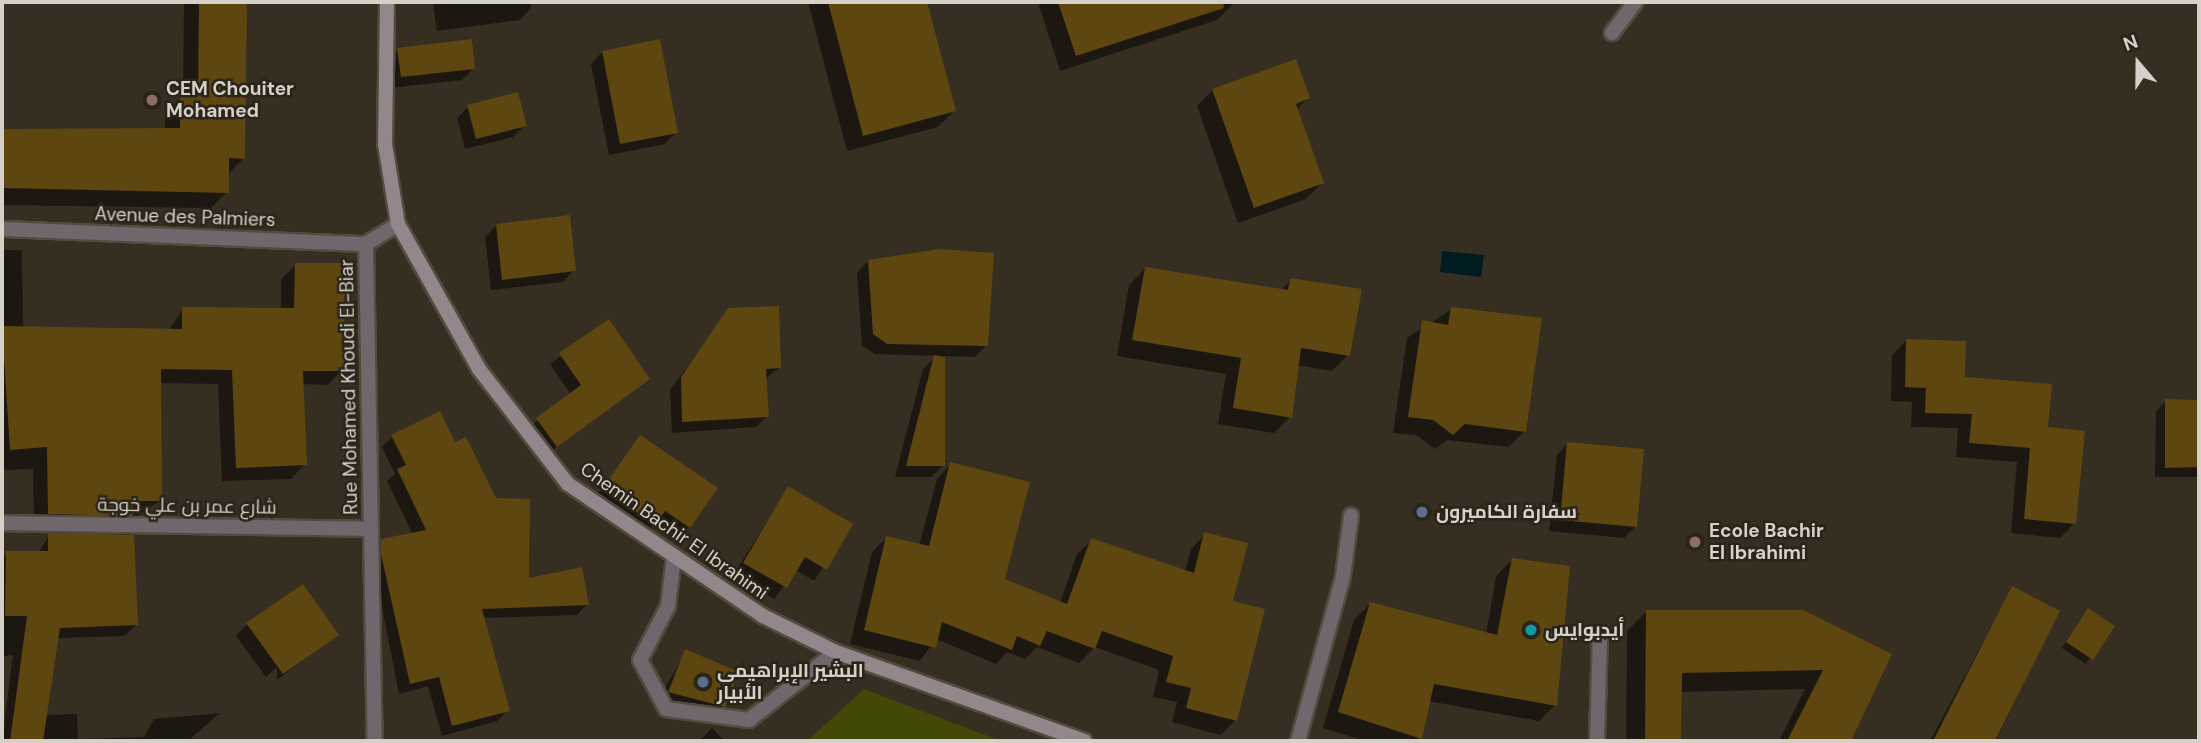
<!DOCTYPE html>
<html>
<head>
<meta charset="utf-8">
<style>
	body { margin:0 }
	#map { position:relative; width:2201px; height:743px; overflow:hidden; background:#352e21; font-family:"DM Sans",Cairo,sans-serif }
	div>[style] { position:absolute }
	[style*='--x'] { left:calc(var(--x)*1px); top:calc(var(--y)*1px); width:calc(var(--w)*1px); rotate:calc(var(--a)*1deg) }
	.green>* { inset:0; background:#434708 }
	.water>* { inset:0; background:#001c20 }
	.shadow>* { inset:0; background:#0007 }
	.building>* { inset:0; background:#5e4610 }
	.roads { filter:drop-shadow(2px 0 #524b3f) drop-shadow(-2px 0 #524b3f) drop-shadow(0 2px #524b3f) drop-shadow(0 -2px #524b3f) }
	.service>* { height:14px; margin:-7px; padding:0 7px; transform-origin:7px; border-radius:7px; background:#6f676b }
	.minor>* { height:14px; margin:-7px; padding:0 7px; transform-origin:7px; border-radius:7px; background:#6f676b }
	.secondary>* { height:14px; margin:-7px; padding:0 7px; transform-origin:7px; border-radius:7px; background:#93878c }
	.dots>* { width:19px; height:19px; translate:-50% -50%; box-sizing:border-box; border:4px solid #2b2418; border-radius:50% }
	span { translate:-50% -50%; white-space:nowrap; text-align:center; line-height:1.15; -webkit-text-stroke:5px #2b2418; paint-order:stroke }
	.poi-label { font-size:19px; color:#d5d1c9; font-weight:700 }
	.left { translate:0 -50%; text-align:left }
	.street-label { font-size:19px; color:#d5d1c9 }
	.frame { position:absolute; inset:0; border:4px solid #d5d1c9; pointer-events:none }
	.north { position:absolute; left:2103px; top:28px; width:70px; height:70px; -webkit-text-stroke:5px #2b2418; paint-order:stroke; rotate:340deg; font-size:19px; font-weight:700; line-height:28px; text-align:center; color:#d5d1c9 }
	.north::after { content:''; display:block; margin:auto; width:24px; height:32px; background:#d5d1c9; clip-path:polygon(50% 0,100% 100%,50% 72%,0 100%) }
</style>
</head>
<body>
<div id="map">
	<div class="green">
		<i style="clip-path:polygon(864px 689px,1001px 741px,807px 741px)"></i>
	</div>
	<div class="water">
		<i style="clip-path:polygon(1442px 251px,1484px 255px,1481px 277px,1440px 272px)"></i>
	</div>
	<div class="shadow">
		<i style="clip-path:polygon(184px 2px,245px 2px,244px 158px,227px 175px,227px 192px,211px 208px,2px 205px,2px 130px,165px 130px,165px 112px,183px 96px)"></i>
		<i style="clip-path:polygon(433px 2px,531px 2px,531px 8px,520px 20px,437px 31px)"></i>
		<i style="clip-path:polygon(808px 2px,925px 2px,954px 111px,938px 127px,847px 151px)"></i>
		<i style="clip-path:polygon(1038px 2px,1232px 2px,1233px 4px,1217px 20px,1060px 71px)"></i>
		<i style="clip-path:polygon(398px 50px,473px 69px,462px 80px,390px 88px,387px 61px)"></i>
		<i style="clip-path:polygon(602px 52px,676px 132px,665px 144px,609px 155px,591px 64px)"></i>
		<i style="clip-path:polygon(1213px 90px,1308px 98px,1296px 110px,1322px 183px,1306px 199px,1238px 223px,1197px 106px)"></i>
		<i style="clip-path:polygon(468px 107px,525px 125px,513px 137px,465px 149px,457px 118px)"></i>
		<i style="clip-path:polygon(497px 225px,574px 270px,563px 282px,491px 290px,485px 237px)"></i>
		<i style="clip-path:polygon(2px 250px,22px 250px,23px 328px,168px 331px,183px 309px,281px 309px,281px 279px,296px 265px,342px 370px,328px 385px,302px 384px,305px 464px,291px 479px,222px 481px,218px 384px,159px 383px,161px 500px,117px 529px,34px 528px,33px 469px,2px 470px)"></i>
		<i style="clip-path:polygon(868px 261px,986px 345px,975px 357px,944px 356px,943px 465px,932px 477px,895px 477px,923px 369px,936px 356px,875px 354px,862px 346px,857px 273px)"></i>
		<i style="clip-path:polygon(1145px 269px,1280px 291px,1291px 280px,1348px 355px,1332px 371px,1297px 365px,1290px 417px,1274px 433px,1218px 424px,1226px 374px,1117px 356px,1129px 285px)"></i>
		<i style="clip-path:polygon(1452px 309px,1525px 431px,1508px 447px,1447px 440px,1435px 449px,1416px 435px,1393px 433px,1407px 338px)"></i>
		<i style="clip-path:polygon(729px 310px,779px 368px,765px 379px,767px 416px,756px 427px,672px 433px,670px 390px)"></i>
		<i style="clip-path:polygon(608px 321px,647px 379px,546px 455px,527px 429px,571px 395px,550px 364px)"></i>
		<i style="clip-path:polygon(1907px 340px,2046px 429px,2075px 523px,2060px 538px,2011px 533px,2017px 462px,1956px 457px,1958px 428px,1911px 427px,1912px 402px,1891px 401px,1892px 355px)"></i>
		<i style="clip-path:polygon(2166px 401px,2199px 401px,2199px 477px,2155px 477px,2156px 411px)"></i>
		<i style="clip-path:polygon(392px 437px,527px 581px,587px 604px,577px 615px,483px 618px,508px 710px,497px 721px,442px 736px,428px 686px,399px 694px,371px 552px,382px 541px,413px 535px,387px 481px,395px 474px,382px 447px)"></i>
		<i style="clip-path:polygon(640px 438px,689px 527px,677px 538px,655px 523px,643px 536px,592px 501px)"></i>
		<i style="clip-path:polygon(1568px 443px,1636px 526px,1624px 538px,1549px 531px,1557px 455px)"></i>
		<i style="clip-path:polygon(951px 464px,1003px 580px,1060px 603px,1077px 554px,1092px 540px,1185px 572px,1191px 549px,1205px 534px,1231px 602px,1235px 720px,1221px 735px,1172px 722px,1177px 702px,1153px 697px,1159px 670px,1095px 647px,1079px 663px,1037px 647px,1025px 659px,1007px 652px,996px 664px,936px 639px,920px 661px,850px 644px,872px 552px,886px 538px,919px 546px,937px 479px)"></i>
		<i style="clip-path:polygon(789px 488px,851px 525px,814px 581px,796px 570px,774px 599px,733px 575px)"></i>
		<i style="clip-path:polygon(49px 535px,136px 625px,125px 636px,57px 638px,45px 715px,77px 714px,78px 739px,144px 737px,154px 719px,220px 713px,188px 741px,2px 741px,13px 655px,2px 656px,2px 556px,38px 554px)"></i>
		<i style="clip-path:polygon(1512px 560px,1555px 705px,1539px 721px,1428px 701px,1417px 741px,1365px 741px,1323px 728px,1354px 620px,1370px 604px,1486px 634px,1496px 576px)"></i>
		<i style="clip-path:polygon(2012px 588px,2058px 612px,1996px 741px,1930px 741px)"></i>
		<i style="clip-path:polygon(1646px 612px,1890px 654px,1849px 741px,1779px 741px,1805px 689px,1680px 692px,1680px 739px,1695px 741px,1626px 741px,1627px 631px)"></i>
		<i style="clip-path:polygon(2083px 616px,2113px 626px,2086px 664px,2062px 648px)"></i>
		<i style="clip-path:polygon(247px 624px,336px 635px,277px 680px,277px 667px,266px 677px,236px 636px)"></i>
		<i style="clip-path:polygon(686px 651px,723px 706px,712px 718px,657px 702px)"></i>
		<i style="clip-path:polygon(712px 728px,725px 741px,699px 741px)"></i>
	</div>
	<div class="building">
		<i style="clip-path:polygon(199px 2px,247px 2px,245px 159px,229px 158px,229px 193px,2px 188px,2px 129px,180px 128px,180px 94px,198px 94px)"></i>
		<i style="clip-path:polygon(828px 2px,927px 2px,956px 111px,863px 136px)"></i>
		<i style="clip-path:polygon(1058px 2px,1223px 2px,1224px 8px,1076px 56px)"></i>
		<i style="clip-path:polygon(472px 39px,475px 69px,401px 77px,397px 48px)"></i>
		<i style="clip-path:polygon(660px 39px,678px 133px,620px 144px,602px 51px)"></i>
		<i style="clip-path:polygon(1296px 59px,1310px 98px,1296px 104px,1324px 183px,1254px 208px,1212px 89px)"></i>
		<i style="clip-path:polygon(518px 92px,527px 126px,476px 139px,467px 105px)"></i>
		<i style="clip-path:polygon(570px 215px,576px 271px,502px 280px,496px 224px)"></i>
		<i style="clip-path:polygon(940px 249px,994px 253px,988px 346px,887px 344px,873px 334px,868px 260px)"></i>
		<i style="clip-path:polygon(295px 263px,345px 263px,344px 371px,303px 371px,307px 465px,236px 468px,232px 370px,161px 369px,162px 501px,133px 501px,133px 516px,48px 514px,47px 447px,10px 450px,2px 326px,182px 329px,182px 307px,294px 308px)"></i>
		<i style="clip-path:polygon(1145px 267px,1288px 290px,1290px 278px,1362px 289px,1350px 356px,1301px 348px,1292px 418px,1233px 408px,1241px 358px,1132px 340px)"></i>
		<i style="clip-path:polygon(779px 306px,781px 368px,766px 369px,769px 417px,682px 422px,681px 377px,728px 308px)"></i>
		<i style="clip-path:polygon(1451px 307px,1542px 318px,1526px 432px,1465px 424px,1453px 435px,1433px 420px,1408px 417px,1422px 320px,1448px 325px)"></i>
		<i style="clip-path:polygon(609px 319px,650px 379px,557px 447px,536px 418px,581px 385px,559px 353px)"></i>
		<i style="clip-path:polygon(1906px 339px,1966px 341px,1965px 377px,2052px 384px,2048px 427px,2085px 431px,2076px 524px,2024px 519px,2030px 448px,1969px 443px,1972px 414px,1925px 413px,1926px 388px,1905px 387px)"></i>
		<i style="clip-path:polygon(934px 355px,945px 357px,945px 466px,906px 466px)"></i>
		<i style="clip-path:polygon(2165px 399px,2199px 400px,2199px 467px,2165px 468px)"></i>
		<i style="clip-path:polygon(440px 411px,455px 442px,466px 437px,496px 498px,530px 499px,529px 578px,582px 567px,589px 605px,482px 609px,510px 711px,452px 726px,439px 677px,410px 684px,381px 554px,381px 539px,426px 530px,397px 469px,406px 465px,391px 435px)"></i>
		<i style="clip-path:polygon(640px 435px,718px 488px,690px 528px,665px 511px,655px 525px,602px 489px)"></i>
		<i style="clip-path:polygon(1567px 442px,1644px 449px,1637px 527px,1560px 520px)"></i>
		<i style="clip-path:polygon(950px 462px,1030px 482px,1005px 579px,1067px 604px,1091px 538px,1194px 573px,1204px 532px,1248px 543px,1233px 601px,1265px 609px,1237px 721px,1186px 708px,1191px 688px,1166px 682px,1173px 656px,1102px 631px,1095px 649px,1047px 631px,1040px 646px,1017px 636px,1012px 650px,942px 622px,936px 648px,864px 630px,886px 536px,929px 546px)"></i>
		<i style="clip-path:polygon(788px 486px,853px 524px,827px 570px,805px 557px,787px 588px,743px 563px)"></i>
		<i style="clip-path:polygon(48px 533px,134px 535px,138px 625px,60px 628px,43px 741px,10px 741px,27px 616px,5px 616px,6px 551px,48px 551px)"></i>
		<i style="clip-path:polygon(1512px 558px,1570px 566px,1557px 706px,1434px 684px,1422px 739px,1338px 712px,1370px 602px,1497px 635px)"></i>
		<i style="clip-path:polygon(303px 584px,339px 635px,283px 674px,246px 623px)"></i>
		<i style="clip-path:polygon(2012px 586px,2060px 611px,1995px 741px,1933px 741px)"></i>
		<i style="clip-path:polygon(2088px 608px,2115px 626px,2093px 660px,2066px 642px)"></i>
		<i style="clip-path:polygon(1646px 610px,1803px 610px,1892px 654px,1851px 741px,1787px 741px,1823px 670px,1682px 673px,1681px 741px,1645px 741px)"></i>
		<i style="clip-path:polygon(685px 649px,739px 672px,725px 707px,668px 692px)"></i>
	</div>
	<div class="roads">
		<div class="service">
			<i style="--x:674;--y:556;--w:50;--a:96.8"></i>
			<i style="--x:668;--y:606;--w:61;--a:117.4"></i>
			<i style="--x:640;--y:660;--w:55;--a:62"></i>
			<i style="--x:666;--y:709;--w:84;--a:7.5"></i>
			<i style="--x:749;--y:720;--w:110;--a:-38"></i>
			<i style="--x:1597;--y:741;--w:105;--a:-88.4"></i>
		</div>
		<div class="minor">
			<i style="--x:1612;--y:33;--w:39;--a:-53"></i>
			<i style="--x:2;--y:229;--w:364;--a:2.4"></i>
			<i style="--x:366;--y:244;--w:497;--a:89"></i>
			<i style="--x:366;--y:244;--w:38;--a:-32"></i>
			<i style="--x:2;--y:523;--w:369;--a:0.9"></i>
			<i style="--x:1298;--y:741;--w:171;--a:-74.7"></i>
			<i style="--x:1343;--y:576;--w:61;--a:-82.4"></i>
		</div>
		<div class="secondary">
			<i style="--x:387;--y:2;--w:142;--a:90.8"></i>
			<i style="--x:385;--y:144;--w:81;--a:80.8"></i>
			<i style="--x:398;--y:224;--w:166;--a:60.8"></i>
			<i style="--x:479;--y:369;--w:145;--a:52.3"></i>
			<i style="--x:568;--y:484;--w:235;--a:34.1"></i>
			<i style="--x:763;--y:616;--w:81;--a:26.3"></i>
			<i style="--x:836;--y:652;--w:264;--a:19.7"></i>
		</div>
	</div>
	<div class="dots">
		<i style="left:152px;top:100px;background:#8d6e63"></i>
		<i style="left:1422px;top:512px;background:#5c6f8a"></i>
		<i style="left:1695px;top:542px;background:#8d6e63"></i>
		<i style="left:1531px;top:630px;background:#0f9aa8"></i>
		<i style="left:703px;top:682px;background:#5c6f8a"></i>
	</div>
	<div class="poi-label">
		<span class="left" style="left:166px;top:100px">CEM Chouiter<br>Mohamed</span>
		<span class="left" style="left:1436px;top:512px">سفارة الكاميرون</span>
		<span class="left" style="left:1709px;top:542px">Ecole Bachir<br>El Ibrahimi</span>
		<span class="left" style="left:1545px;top:630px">أيدبوايس</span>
		<span class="left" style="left:717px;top:682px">البشير الإبراهيمي<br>الأبيار</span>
	</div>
	<div class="street-label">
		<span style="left:185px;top:217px;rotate:2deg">Avenue des Palmiers</span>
		<span style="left:349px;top:387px;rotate:-91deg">Rue Mohamed Khoudi El-Biar</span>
		<span style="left:187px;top:506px;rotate:1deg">شارع عمر بن علي خوجة</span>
		<span style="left:674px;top:531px;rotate:35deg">Chemin Bachir El Ibrahimi</span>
	</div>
	<div class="frame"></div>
	<div class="north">N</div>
</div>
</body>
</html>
